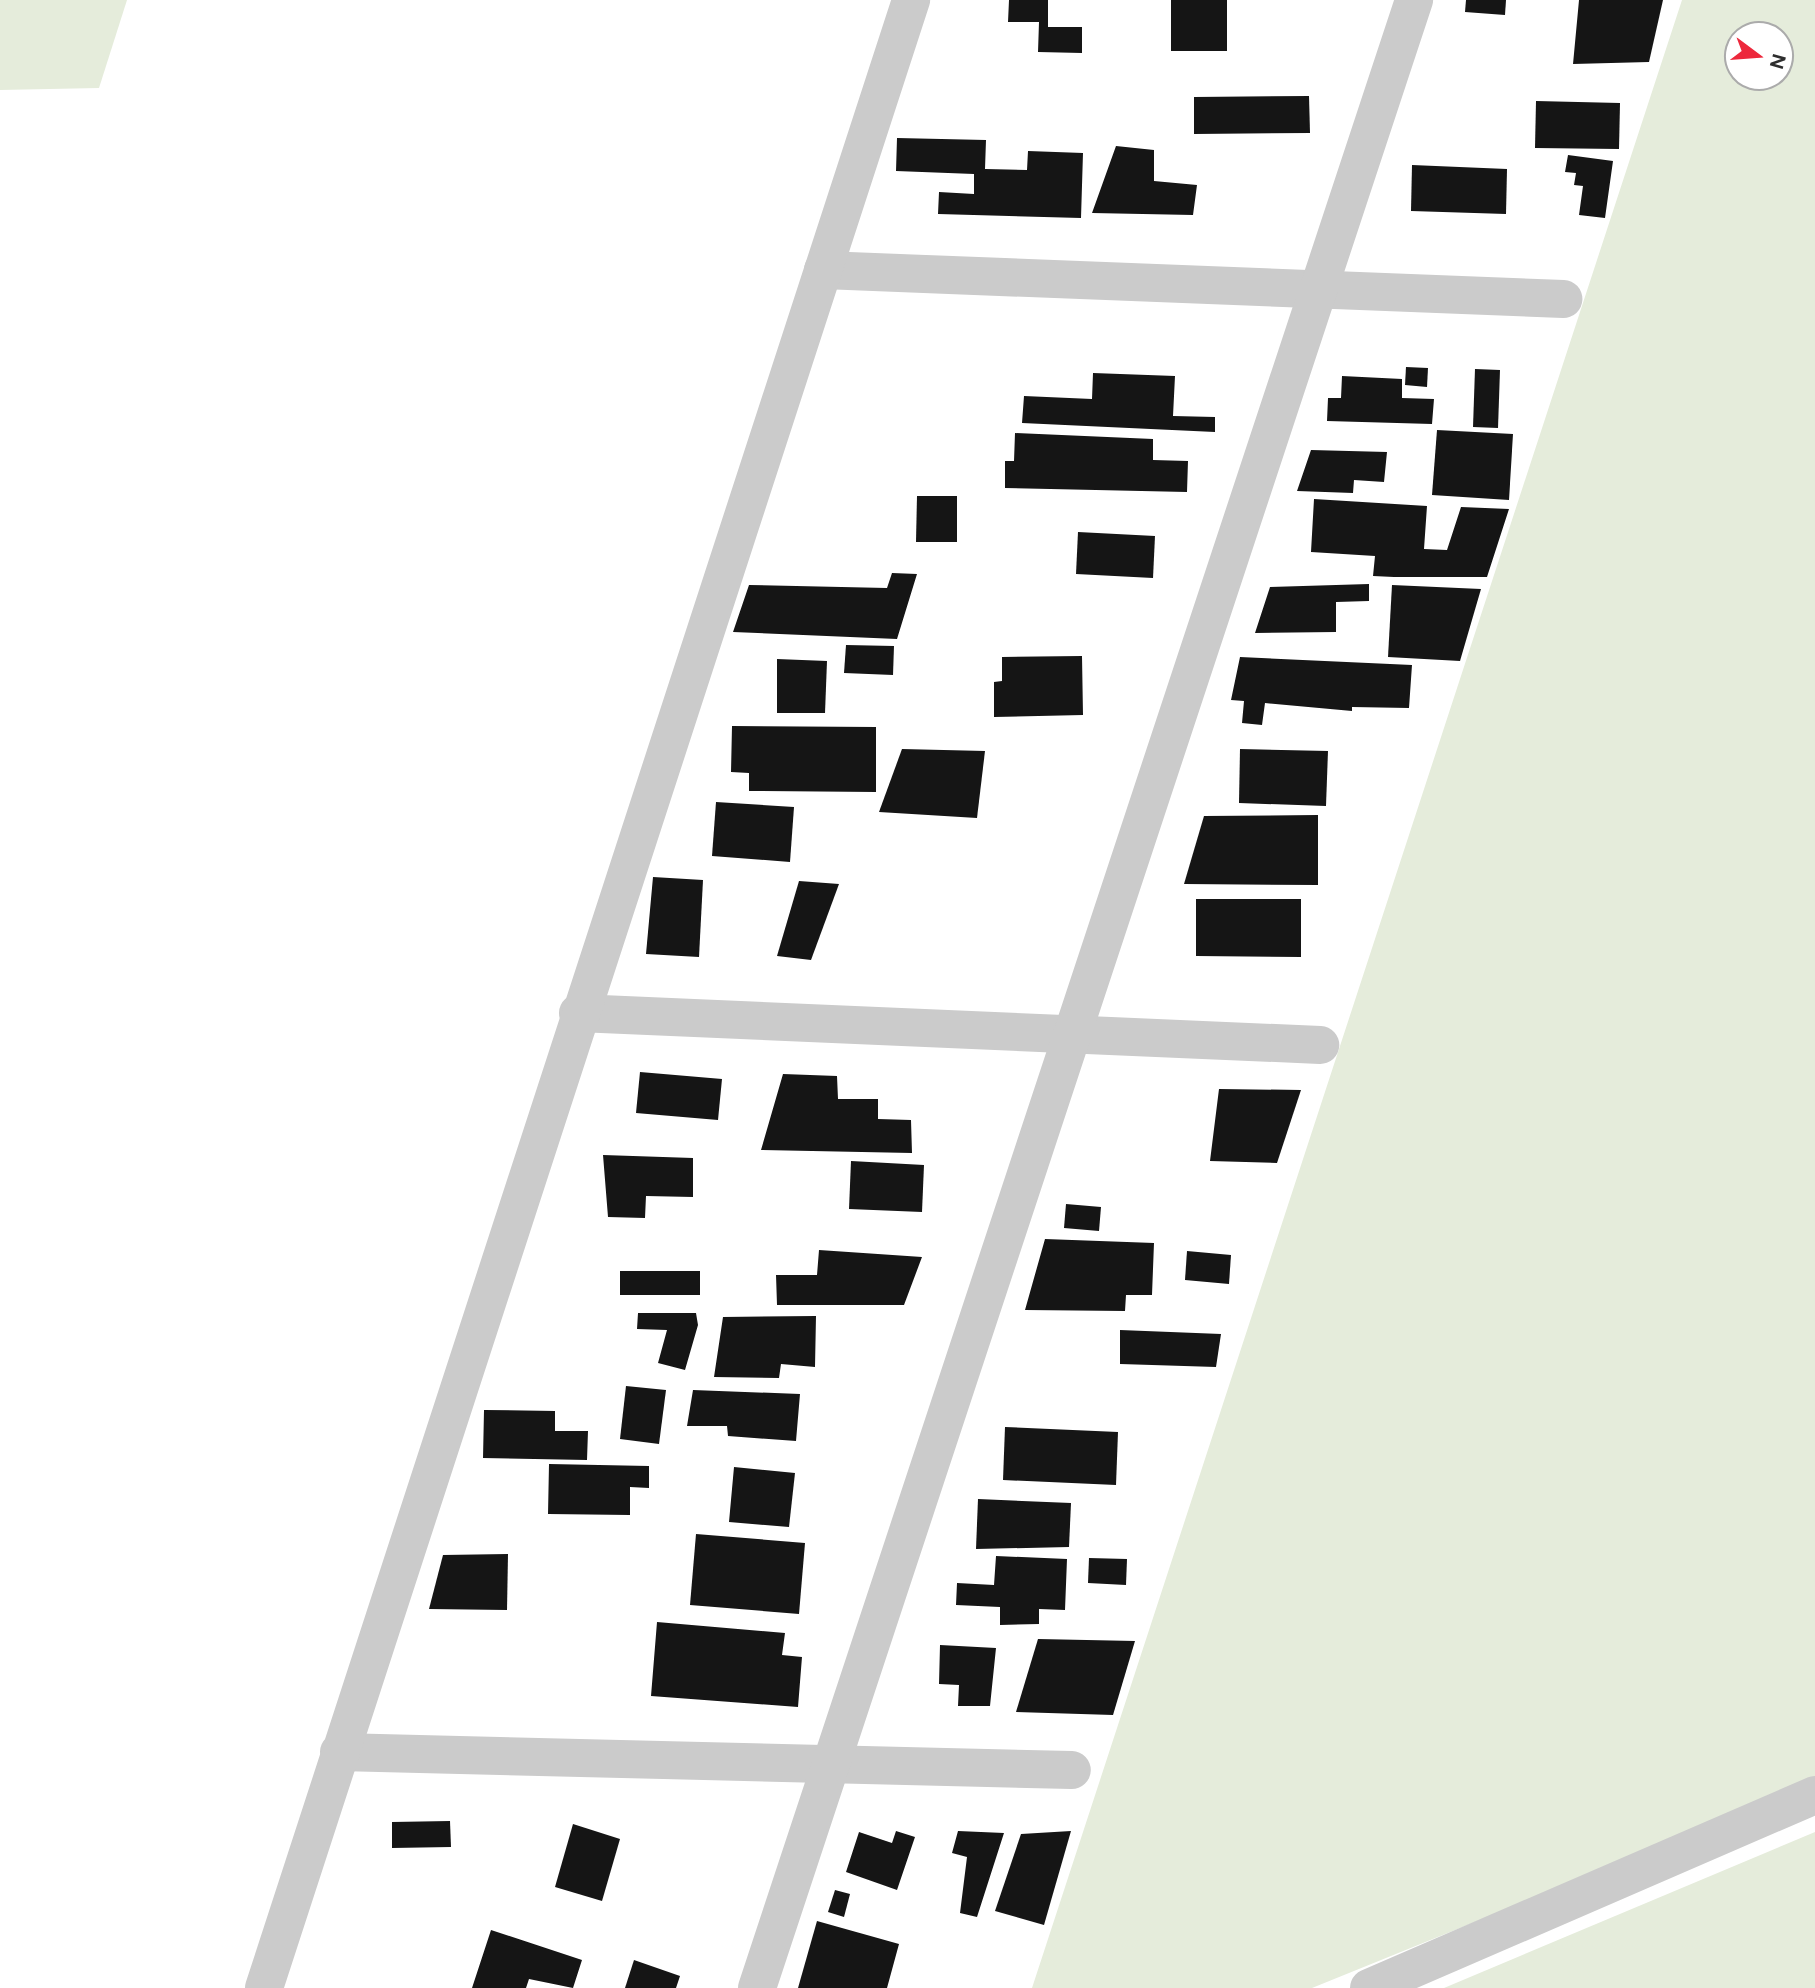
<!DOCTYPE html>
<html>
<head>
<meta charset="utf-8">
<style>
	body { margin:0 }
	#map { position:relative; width:1815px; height:1988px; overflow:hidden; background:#fff; font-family:Figtree,sans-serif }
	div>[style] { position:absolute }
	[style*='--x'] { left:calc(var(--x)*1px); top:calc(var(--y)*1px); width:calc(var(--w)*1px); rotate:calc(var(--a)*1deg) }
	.green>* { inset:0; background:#e5ecdb }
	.building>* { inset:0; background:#151515 }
	.minor>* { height:38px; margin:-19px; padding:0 19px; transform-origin:19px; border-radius:19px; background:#cbcbcb }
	span { translate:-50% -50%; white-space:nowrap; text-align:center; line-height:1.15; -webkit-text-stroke:7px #fff; paint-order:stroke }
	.north { position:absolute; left:1724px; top:21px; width:70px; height:70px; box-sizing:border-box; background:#fff; border:2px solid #ababab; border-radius:50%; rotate:106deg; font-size:19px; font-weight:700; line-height:28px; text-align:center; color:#2e2e2e }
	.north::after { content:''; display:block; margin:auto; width:24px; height:32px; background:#ed283c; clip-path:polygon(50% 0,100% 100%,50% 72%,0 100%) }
</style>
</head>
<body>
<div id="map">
	<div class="green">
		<i style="clip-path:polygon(0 0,127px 0,99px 88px,0 90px)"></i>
		<i style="clip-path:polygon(evenodd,1682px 0,1815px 0,1815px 1784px,1312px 1988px,1032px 1988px,1682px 0,1738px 35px,1780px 35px,1780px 77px,1738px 77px,1738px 35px)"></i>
		<i style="clip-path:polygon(1815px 1832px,1815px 1988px,1444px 1988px)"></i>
	</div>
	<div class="building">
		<i style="clip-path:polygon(1009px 0,1048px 0,1048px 27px,1082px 27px,1082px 53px,1038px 52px,1039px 22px,1008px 22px)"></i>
		<i style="clip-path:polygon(1171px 0,1227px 0,1227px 51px,1171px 51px)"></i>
		<i style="clip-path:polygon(1466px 0,1506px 0,1505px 15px,1465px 12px)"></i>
		<i style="clip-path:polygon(1579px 0,1663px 0,1649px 62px,1573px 64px)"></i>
		<i style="clip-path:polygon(1309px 96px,1310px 133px,1194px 134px,1194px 97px)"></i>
		<i style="clip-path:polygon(1536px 101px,1620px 103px,1619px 149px,1535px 148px)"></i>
		<i style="clip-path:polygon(897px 138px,986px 140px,985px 169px,1027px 170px,1028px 151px,1083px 153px,1081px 218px,938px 214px,939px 192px,974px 194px,974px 174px,896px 171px)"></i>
		<i style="clip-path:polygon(1116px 146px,1154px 150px,1154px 181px,1197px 185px,1193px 215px,1092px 213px)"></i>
		<i style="clip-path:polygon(1568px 155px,1613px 161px,1605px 218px,1579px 215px,1583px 186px,1574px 185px,1576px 173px,1565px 172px)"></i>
		<i style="clip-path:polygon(1412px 165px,1507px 169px,1506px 214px,1411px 211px)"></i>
		<i style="clip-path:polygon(1406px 367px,1428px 368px,1427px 387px,1405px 385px)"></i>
		<i style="clip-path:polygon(1475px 369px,1500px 370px,1498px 428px,1473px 427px)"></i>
		<i style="clip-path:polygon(1093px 373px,1175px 376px,1173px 416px,1215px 417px,1215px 432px,1022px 423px,1024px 396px,1092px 399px)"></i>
		<i style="clip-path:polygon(1342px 376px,1402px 379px,1402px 398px,1434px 399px,1432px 424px,1327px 421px,1328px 398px,1341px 398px)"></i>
		<i style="clip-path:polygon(1437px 430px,1513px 434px,1509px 500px,1432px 495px)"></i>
		<i style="clip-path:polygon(1015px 433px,1153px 439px,1153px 460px,1188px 461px,1187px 492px,1005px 488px,1005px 461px,1014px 461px)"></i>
		<i style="clip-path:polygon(1311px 450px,1387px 452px,1384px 482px,1354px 480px,1353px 493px,1297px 491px)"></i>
		<i style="clip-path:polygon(917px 496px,957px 496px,957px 542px,916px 542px)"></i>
		<i style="clip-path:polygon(1314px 499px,1427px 506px,1424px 549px,1447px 550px,1461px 507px,1509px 509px,1487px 577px,1394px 577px,1373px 576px,1375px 556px,1311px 552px)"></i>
		<i style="clip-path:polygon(1078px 532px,1155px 536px,1153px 578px,1076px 574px)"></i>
		<i style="clip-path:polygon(892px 573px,917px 574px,897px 639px,733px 632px,749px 585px,887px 588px)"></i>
		<i style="clip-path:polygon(1369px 584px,1369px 601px,1336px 602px,1336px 632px,1255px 633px,1270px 587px)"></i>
		<i style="clip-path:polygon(1392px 585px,1481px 589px,1460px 661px,1388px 657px)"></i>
		<i style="clip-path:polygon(846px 645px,894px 646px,893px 675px,844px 673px)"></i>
		<i style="clip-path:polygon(1082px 656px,1083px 715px,994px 717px,994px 682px,1002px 681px,1002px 657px)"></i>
		<i style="clip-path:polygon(1240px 657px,1412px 665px,1409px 708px,1352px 707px,1352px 711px,1265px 703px,1262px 725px,1242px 723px,1244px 701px,1231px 700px)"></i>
		<i style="clip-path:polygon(777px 659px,827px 661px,825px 713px,777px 713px)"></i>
		<i style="clip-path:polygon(732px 726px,876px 727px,876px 792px,749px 791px,749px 773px,731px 772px)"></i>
		<i style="clip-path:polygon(902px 749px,985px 751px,977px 818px,879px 812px)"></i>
		<i style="clip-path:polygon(1240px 749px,1328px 751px,1326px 806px,1239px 803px)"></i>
		<i style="clip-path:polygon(716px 802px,794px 807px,790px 862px,712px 856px)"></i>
		<i style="clip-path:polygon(1318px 815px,1318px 885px,1184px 884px,1204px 816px)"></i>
		<i style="clip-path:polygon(653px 877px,703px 880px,699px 957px,646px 954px)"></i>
		<i style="clip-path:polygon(799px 881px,839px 884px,811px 960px,777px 956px)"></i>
		<i style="clip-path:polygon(1196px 899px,1301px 899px,1301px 957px,1196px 956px)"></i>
		<i style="clip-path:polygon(640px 1072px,722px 1079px,718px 1120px,636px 1113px)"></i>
		<i style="clip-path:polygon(783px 1074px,837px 1076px,838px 1099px,878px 1099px,878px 1119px,911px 1120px,912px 1153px,761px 1150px)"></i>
		<i style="clip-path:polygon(1219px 1089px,1301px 1090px,1277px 1163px,1210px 1161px)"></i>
		<i style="clip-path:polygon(603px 1155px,693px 1158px,693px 1197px,646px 1196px,645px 1218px,608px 1217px)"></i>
		<i style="clip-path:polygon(851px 1161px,924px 1165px,922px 1212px,849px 1209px)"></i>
		<i style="clip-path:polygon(1066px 1204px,1101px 1207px,1099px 1231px,1064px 1228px)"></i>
		<i style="clip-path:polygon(1045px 1239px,1154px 1243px,1152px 1295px,1126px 1295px,1125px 1311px,1025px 1310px)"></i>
		<i style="clip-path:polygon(819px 1250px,922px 1257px,904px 1305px,777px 1305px,776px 1275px,817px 1275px)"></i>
		<i style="clip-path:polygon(1187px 1251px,1231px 1255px,1229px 1284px,1185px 1280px)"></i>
		<i style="clip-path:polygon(620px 1271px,700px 1271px,700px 1295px,620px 1295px)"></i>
		<i style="clip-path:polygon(638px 1313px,696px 1313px,698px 1325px,685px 1370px,658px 1363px,667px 1330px,637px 1329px)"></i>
		<i style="clip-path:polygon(816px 1316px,815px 1367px,781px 1364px,779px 1378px,714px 1377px,723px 1317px)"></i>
		<i style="clip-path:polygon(1120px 1330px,1221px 1334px,1216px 1367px,1120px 1364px)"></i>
		<i style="clip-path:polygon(626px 1386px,666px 1390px,659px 1444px,620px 1439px)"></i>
		<i style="clip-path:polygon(693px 1390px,800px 1394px,796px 1441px,728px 1436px,727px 1426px,687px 1426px)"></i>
		<i style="clip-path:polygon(484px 1410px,555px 1411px,555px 1431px,588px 1431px,587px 1460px,483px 1458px)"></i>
		<i style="clip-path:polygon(1005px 1427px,1118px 1432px,1116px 1485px,1003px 1480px)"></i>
		<i style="clip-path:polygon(549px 1464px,649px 1466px,649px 1488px,630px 1487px,630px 1515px,548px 1514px)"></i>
		<i style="clip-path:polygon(734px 1467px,795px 1473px,789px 1527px,729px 1522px)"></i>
		<i style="clip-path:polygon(978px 1499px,1071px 1503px,1069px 1547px,976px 1549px)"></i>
		<i style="clip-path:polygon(696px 1534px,805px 1543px,799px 1614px,690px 1605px)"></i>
		<i style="clip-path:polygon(508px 1554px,507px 1610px,429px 1609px,443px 1555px)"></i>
		<i style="clip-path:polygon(996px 1556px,1067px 1559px,1065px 1610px,1039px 1609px,1039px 1624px,1000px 1625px,1000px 1607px,956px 1605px,957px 1583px,994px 1585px)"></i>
		<i style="clip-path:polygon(1089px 1558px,1127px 1559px,1126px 1585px,1088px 1583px)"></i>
		<i style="clip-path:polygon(657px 1622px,785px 1633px,782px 1655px,802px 1657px,798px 1707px,651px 1696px)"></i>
		<i style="clip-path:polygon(1038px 1639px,1135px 1641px,1113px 1715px,1016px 1712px)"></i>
		<i style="clip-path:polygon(940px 1645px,996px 1648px,990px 1706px,958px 1706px,959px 1685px,939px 1684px)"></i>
		<i style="clip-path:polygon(450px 1821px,451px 1847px,392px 1848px,392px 1822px)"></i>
		<i style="clip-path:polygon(573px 1824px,620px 1839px,602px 1901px,555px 1887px)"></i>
		<i style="clip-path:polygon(896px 1831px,915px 1837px,897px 1890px,846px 1872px,859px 1832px,892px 1843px)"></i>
		<i style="clip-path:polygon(958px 1831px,1004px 1833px,977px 1917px,960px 1913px,967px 1857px,952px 1853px)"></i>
		<i style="clip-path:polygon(1071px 1831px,1044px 1925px,995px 1911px,1021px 1834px)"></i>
		<i style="clip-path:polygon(835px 1890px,850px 1894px,844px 1917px,828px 1912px)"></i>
		<i style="clip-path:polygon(817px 1921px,899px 1944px,887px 1988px,798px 1988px)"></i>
		<i style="clip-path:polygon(491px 1930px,582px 1960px,573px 1988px,529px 1979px,526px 1988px,472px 1988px)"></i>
		<i style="clip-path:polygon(634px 1960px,680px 1976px,676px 1988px,625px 1988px)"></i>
	</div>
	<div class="minor">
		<i style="--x:823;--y:270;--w:741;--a:2.24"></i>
		<i style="--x:578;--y:1013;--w:743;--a:2.47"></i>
		<i style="--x:339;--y:1752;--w:733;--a:1.41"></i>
		<i style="--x:264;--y:1988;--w:2091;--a:-71.97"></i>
		<i style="--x:757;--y:1988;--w:2094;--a:-71.71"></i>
		<i style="--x:1369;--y:1988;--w:486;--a:-23.4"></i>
	</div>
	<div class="north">N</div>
</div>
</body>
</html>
